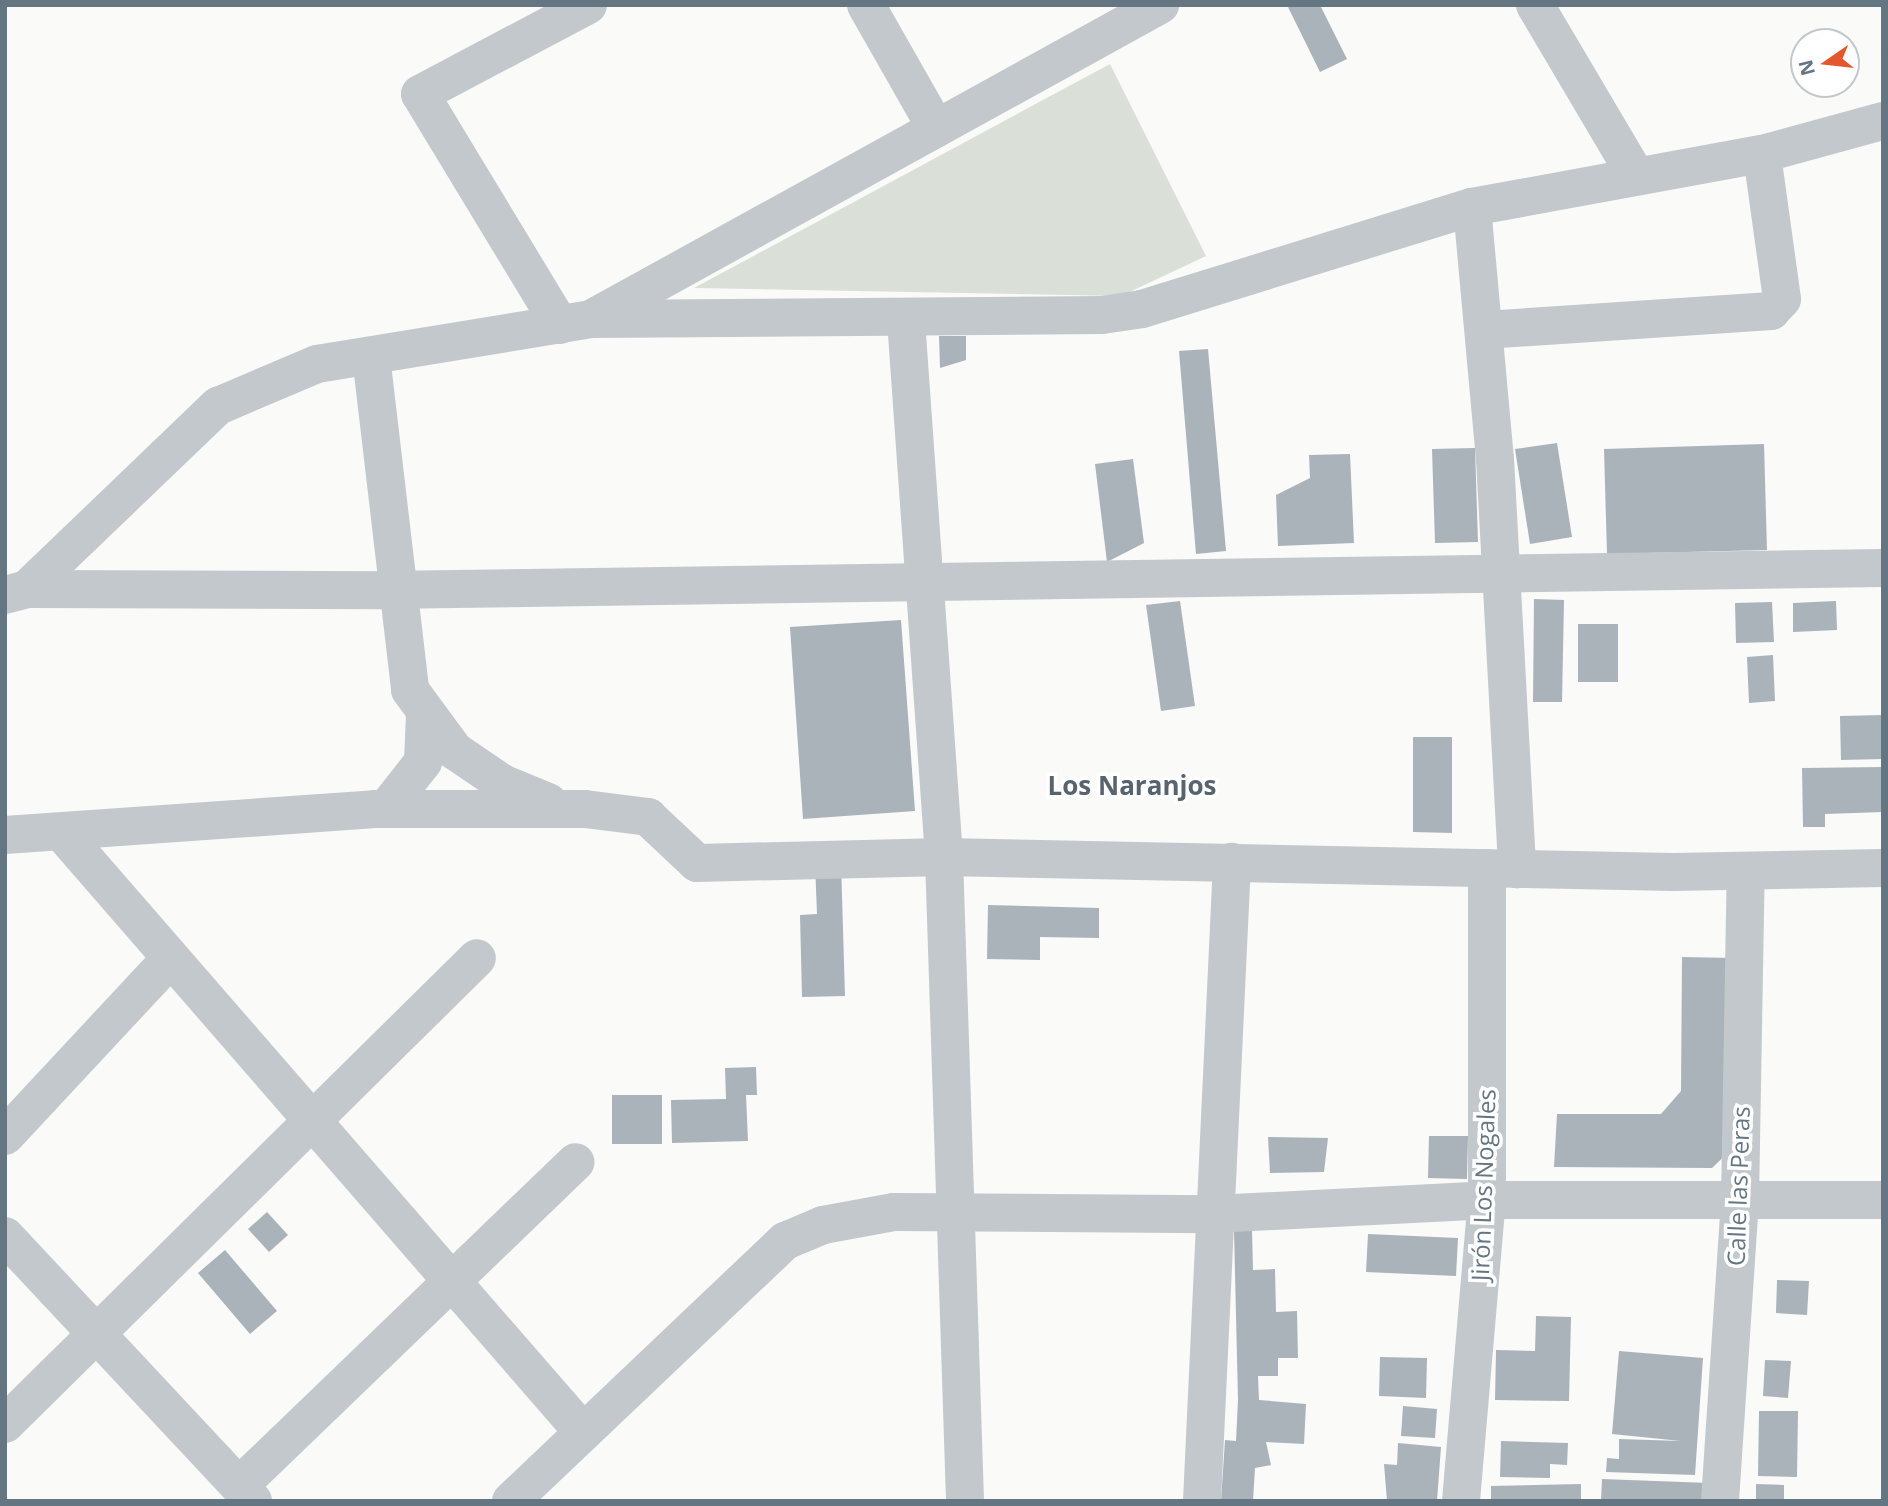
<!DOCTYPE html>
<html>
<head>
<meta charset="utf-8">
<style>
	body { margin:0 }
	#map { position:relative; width:1888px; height:1506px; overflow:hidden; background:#fafaf8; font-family:"Open Sans",sans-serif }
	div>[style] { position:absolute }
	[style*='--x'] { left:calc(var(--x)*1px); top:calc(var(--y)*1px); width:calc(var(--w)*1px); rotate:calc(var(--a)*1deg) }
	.green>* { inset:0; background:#dadfd7 }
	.building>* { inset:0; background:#aab3b9 }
	.minor>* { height:38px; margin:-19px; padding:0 19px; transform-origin:19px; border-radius:19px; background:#c3c8cc }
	span { translate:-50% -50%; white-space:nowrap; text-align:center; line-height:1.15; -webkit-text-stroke:7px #fff; paint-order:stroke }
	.street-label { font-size:24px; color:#657683 }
	.neighbourhood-label { font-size:26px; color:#57646e; font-weight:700 }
	.frame { position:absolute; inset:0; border:7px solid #657683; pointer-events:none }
	.north { position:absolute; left:1790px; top:28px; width:70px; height:70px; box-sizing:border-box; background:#fff; border:2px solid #c1c8cd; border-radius:50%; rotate:256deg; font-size:19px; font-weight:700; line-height:28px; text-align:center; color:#657683 }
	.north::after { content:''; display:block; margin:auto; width:24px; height:32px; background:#e4572e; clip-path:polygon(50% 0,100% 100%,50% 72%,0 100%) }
</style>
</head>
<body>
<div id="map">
	<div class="green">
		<i style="clip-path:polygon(1110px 64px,1206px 256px,1121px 296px,694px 288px)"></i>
	</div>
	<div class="building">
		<i style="clip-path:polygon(1287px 5px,1320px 5px,1347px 59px,1320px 72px)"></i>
		<i style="clip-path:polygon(939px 336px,966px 336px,966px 360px,940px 368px)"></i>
		<i style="clip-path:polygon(1208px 349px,1226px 551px,1196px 554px,1179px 351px)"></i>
		<i style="clip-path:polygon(1557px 443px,1572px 537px,1530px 544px,1515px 449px)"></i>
		<i style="clip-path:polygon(1764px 444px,1767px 550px,1607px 554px,1604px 449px)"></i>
		<i style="clip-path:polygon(1475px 448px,1478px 542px,1435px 543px,1432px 449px)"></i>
		<i style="clip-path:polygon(1350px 454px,1354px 543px,1278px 546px,1276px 495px,1310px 478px,1309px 455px)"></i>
		<i style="clip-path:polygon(1133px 459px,1144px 543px,1107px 562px,1095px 464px)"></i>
		<i style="clip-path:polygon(1534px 599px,1564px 600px,1562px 702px,1533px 702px)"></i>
		<i style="clip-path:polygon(1180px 601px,1195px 706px,1161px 711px,1146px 605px)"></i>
		<i style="clip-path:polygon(1836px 601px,1837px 630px,1793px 632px,1793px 603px)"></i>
		<i style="clip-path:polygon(1772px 602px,1774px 642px,1736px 643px,1735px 603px)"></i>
		<i style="clip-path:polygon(901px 620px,915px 811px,803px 819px,790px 627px)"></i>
		<i style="clip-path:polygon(1578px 624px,1618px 624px,1618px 682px,1578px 682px)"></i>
		<i style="clip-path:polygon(1773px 655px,1775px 701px,1749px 703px,1747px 657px)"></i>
		<i style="clip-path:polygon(1883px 715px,1883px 759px,1841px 760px,1840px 716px)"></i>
		<i style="clip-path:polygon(1413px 737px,1452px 737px,1452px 833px,1413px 832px)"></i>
		<i style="clip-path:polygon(1883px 767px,1883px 812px,1825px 814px,1825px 827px,1803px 827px,1802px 768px)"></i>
		<i style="clip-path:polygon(841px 862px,845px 996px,802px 997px,800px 915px,817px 914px,815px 863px)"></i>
		<i style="clip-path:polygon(988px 905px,1099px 908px,1099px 938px,1040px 937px,1040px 960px,987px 959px)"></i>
		<i style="clip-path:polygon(1682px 957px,1735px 958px,1740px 1141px,1712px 1168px,1554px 1167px,1557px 1114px,1661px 1114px,1681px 1091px)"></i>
		<i style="clip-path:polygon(756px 1067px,757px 1095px,746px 1095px,748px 1141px,672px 1143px,671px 1100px,726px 1099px,725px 1068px)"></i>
		<i style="clip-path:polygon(612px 1095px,662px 1095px,662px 1144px,612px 1144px)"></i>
		<i style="clip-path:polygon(1429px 1136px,1468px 1136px,1467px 1179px,1428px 1178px)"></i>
		<i style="clip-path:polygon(1268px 1137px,1328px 1138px,1324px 1172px,1270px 1173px)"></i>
		<i style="clip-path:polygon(267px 1212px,288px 1235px,269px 1252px,248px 1229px)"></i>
		<i style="clip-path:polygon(1252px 1230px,1253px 1270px,1275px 1269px,1276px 1312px,1297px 1311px,1298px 1358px,1278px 1358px,1278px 1376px,1258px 1376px,1259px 1400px,1306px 1404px,1304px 1444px,1266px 1442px,1271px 1465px,1255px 1468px,1253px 1501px,1221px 1501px,1225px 1440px,1236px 1441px,1238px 1400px,1234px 1231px)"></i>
		<i style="clip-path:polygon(1368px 1234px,1458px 1238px,1456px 1276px,1366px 1272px)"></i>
		<i style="clip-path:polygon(225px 1250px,277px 1311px,250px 1334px,198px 1273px)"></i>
		<i style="clip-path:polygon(1777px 1280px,1809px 1281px,1807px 1315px,1776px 1313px)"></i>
		<i style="clip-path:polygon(1536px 1316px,1571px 1317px,1569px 1401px,1495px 1400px,1496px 1350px,1535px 1351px)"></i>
		<i style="clip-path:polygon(1619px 1351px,1703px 1358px,1695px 1475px,1606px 1472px,1607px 1458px,1619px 1459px,1619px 1439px,1681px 1441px,1612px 1434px)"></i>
		<i style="clip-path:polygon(1380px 1357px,1427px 1358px,1426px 1398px,1379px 1396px)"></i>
		<i style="clip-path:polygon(1765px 1360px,1791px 1361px,1788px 1398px,1763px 1396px)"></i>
		<i style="clip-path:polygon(1403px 1406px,1437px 1409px,1435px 1438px,1401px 1436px)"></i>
		<i style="clip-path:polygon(1759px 1411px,1798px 1411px,1797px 1477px,1758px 1476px)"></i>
		<i style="clip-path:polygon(1501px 1441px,1568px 1443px,1567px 1465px,1550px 1464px,1550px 1478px,1500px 1477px)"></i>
		<i style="clip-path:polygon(1398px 1443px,1441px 1447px,1437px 1501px,1387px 1501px,1384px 1464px,1397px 1465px)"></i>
		<i style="clip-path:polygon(1602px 1479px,1709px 1483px,1708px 1501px,1601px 1501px)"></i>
		<i style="clip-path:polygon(1581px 1484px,1581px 1501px,1491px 1501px,1491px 1486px)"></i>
		<i style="clip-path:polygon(1756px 1484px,1784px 1485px,1784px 1501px,1756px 1501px)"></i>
	</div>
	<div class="minor">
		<i style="--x:866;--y:5;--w:142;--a:60.4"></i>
		<i style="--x:1535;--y:5;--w:196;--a:59.4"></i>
		<i style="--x:1472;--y:207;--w:253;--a:84.8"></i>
		<i style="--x:1495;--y:459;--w:411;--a:86.9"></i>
		<i style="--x:591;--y:319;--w:511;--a:-0.45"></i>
		<i style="--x:1102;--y:315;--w:40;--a:-8.5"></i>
		<i style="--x:1142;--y:309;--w:345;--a:-17.2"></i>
		<i style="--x:1472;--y:207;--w:295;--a:-10.4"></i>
		<i style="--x:1762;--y:154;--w:125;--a:-15.3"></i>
		<i style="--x:906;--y:320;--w:538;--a:85.95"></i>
		<i style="--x:944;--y:857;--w:644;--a:88.13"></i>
		<i style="--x:560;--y:325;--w:270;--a:-121.2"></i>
		<i style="--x:420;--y:94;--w:190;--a:-27.9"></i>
		<i style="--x:1485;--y:330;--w:287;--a:-3.8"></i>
		<i style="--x:1771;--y:311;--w:16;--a:-47"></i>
		<i style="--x:1782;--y:299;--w:146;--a:-97.9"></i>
		<i style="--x:371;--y:356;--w:336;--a:83.3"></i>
		<i style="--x:410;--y:690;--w:76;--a:53.6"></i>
		<i style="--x:455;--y:751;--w:57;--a:34.2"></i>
		<i style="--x:502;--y:783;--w:50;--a:22.4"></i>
		<i style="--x:27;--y:589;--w:265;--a:-43.8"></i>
		<i style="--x:218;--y:406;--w:108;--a:-23"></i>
		<i style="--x:317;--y:364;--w:278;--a:-9.3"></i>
		<i style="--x:591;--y:319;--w:650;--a:-28.89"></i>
		<i style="--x:5;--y:595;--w:23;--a:-15"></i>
		<i style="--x:27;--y:589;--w:356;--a:0.2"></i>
		<i style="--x:383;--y:590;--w:1500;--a:-0.84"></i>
		<i style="--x:386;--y:809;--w:60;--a:-51.8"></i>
		<i style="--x:423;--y:762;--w:47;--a:-87.6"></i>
		<i style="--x:5;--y:835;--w:371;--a:-4"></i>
		<i style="--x:375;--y:809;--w:210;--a:0"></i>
		<i style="--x:585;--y:809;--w:64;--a:7.2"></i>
		<i style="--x:648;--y:817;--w:67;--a:43.2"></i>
		<i style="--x:697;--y:863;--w:247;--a:-1.4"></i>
		<i style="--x:944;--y:857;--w:729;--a:1.18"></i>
		<i style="--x:1673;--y:872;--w:210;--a:-1.1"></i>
		<i style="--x:65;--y:836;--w:790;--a:49.01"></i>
		<i style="--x:5;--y:1136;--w:243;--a:-47"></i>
		<i style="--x:5;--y:1236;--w:363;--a:46.9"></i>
		<i style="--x:5;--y:1424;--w:663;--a:-44.63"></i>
		<i style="--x:239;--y:1486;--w:467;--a:-43.9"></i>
		<i style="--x:511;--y:1501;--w:378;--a:-43.5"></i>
		<i style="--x:785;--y:1241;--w:41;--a:-22.8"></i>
		<i style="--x:823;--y:1225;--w:72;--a:-10.4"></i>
		<i style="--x:894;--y:1212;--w:320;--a:0.4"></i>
		<i style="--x:1214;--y:1214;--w:273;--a:-2.9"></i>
		<i style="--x:1487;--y:1200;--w:396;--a:0"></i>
		<i style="--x:1202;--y:1501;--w:640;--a:-87.31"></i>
		<i style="--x:1461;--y:1501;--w:302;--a:-85.1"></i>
		<i style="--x:1487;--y:1200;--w:332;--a:-90"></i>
		<i style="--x:1720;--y:1501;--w:302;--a:-86.2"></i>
		<i style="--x:1740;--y:1200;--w:329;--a:-89"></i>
	</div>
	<div class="street-label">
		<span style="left:1483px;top:1185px;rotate:-88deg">Jirón Los Nogales</span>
		<span style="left:1738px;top:1186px;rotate:-88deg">Calle las Peras</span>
	</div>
	<div class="neighbourhood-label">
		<span style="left:1132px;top:786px">Los Naranjos</span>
	</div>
	<div class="frame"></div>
	<div class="north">N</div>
</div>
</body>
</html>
